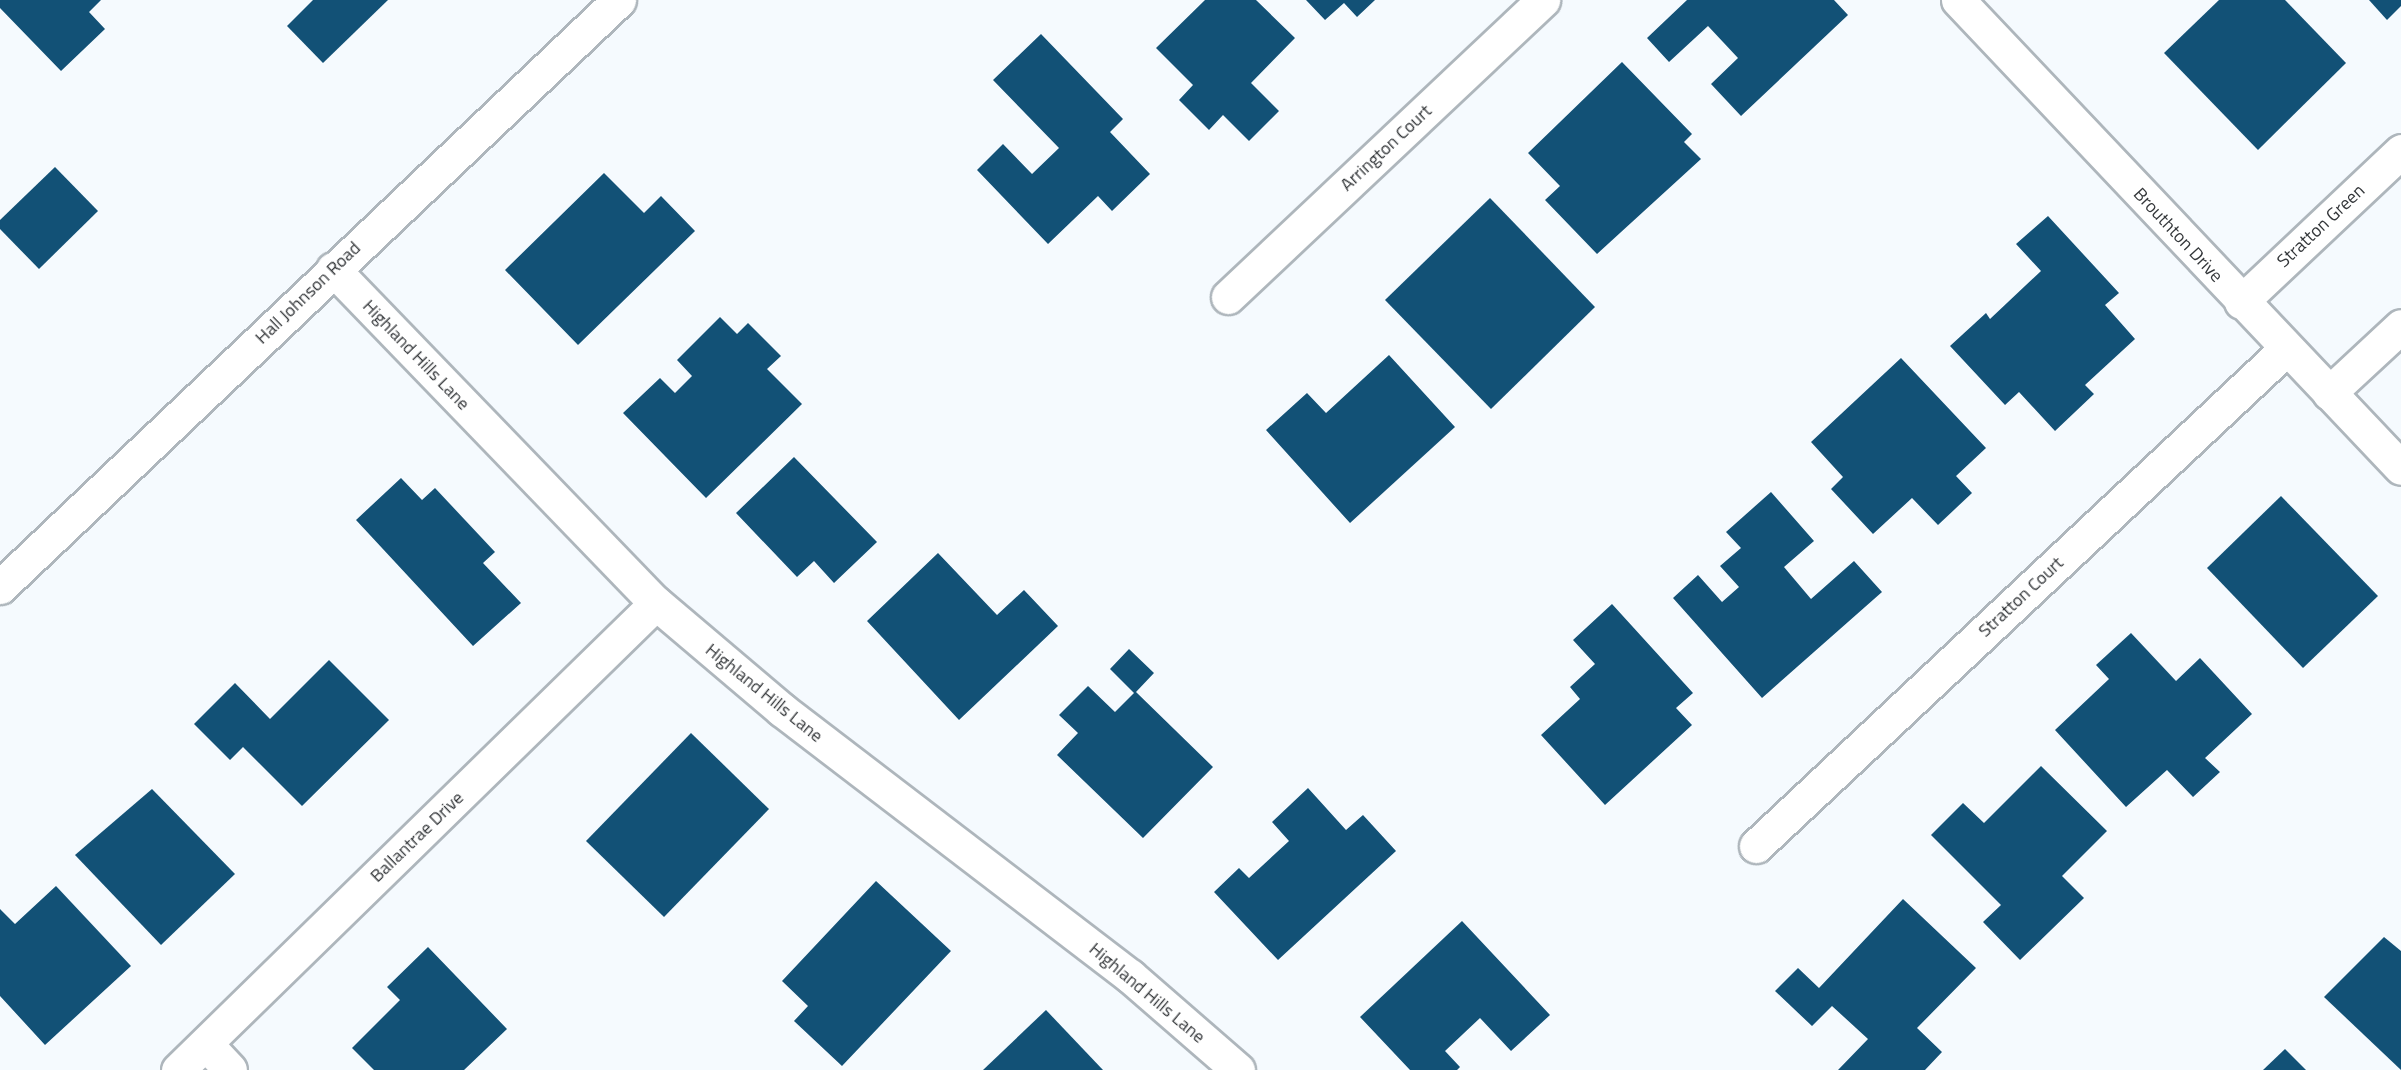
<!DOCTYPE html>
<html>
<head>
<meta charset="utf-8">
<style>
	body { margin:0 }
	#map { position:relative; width:2401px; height:1070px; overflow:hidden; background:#f5fafe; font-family:"Titillium Web",sans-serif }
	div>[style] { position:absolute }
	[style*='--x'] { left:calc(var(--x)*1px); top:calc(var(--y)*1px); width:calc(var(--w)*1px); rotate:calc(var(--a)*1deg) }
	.building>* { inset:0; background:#125176 }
	.roads { filter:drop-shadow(2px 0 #aeb6bc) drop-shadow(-2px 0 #aeb6bc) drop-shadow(0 2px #aeb6bc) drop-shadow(0 -2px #aeb6bc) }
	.street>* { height:33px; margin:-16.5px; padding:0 16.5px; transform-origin:16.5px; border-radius:16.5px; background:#fff }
	.secondary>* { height:33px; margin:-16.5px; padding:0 16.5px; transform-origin:16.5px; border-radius:16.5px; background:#fff }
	span { translate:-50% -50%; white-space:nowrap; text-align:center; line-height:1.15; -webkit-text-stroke:6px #fff; paint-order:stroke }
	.street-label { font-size:18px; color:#34373a }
</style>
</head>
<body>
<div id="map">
	<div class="building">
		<i style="clip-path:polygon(0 0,101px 0,89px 12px,105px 29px,61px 71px,0 8px)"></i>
		<i style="clip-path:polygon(313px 0,388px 0,323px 63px,287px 26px)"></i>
		<i style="clip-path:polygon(1205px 0,1256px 0,1295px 38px,1251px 83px,1279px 111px,1249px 141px,1223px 115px,1209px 130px,1179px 100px,1193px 85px,1156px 48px)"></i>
		<i style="clip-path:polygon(1306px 0,1375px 0,1357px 17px,1344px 3px,1325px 20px)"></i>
		<i style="clip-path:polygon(1687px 0,1834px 0,1848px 15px,1741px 116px,1711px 84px,1738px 58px,1708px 26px,1669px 62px,1647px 38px)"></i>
		<i style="clip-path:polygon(2219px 0,2285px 0,2346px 63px,2258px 150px,2164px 53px)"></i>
		<i style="clip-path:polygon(2369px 0,2401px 0,2401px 6px,2387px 20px)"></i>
		<i style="clip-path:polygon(1041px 34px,1123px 119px,1110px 132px,1150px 174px,1112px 211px,1098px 196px,1048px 244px,977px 170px,1003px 144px,1032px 174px,1059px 148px,993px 80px)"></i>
		<i style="clip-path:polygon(1622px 62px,1692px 134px,1684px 142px,1701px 159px,1597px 254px,1545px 200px,1560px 186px,1528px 153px)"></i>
		<i style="clip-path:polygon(55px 167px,98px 211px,39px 269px,0 229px,0 220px)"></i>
		<i style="clip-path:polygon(604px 173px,644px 213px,661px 196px,695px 231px,578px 345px,505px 270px)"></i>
		<i style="clip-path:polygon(1490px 198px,1595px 307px,1491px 409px,1385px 300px)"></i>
		<i style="clip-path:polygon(2048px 216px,2119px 293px,2105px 305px,2135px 339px,2085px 385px,2094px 394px,2055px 431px,2019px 392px,2005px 405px,1950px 346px,1986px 313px,1990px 319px,2041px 271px,2016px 244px)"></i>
		<i style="clip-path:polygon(720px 317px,737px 334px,748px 323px,781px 356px,767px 369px,802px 404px,706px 498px,623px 413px,660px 378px,675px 393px,692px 376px,677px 360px)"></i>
		<i style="clip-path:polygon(1389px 355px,1455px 427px,1350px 523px,1266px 430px,1307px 393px,1326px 413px)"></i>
		<i style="clip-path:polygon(1901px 358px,1986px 448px,1956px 476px,1972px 493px,1938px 525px,1912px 498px,1873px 534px,1831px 489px,1843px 477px,1811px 442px)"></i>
		<i style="clip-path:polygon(794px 457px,877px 542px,834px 583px,814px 561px,797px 577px,736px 513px)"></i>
		<i style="clip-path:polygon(401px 478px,422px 500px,435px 488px,495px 552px,483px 563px,521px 603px,473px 646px,356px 520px)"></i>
		<i style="clip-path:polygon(1771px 492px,1814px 541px,1784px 567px,1811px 599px,1854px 561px,1882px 592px,1762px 698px,1673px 598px,1698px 575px,1722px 602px,1739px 587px,1720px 566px,1741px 548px,1726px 532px)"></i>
		<i style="clip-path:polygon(2281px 496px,2378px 596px,2303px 668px,2207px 568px)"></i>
		<i style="clip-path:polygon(938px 553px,997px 615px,1024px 590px,1058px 626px,959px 720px,867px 621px)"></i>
		<i style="clip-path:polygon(1612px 604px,1693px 693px,1676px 708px,1692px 725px,1605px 805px,1541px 735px,1580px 699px,1570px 687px,1595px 664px,1573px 640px)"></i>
		<i style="clip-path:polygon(2131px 633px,2176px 681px,2200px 658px,2252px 714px,2205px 758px,2220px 772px,2193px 797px,2167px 770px,2126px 807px,2055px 730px,2109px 679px,2096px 665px)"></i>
		<i style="clip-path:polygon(1129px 649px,1154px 673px,1136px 692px,1213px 767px,1143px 838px,1057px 755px,1078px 733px,1059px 715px,1088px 686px,1115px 712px,1134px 693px,1110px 669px)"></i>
		<i style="clip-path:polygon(329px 660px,389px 720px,302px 806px,243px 747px,230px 760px,194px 724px,235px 683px,270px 719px)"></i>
		<i style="clip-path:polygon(691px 733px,769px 809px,664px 917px,586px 841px)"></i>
		<i style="clip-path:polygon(2041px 766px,2107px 831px,2062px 876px,2084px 898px,2020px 960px,1983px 922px,2001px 905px,1931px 835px,1963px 803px,1984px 823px)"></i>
		<i style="clip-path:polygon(1308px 788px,1346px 830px,1363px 815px,1396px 851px,1278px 960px,1214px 892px,1239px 868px,1249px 878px,1289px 841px,1272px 822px)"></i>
		<i style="clip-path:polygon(152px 789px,235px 874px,161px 945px,75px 855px)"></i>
		<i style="clip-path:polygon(876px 881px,951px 951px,842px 1066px,794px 1021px,808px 1006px,782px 981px)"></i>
		<i style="clip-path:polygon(56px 886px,131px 966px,45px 1045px,0 996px,0 909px,15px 924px)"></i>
		<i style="clip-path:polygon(1903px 899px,1976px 968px,1917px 1028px,1942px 1052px,1925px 1070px,1838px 1070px,1868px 1039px,1832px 1006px,1812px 1026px,1775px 991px,1798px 968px,1819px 988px)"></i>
		<i style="clip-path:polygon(1462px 921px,1550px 1015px,1511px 1051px,1480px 1018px,1445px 1051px,1460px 1067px,1457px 1070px,1410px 1070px,1360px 1017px)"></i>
		<i style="clip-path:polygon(2384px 937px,2401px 951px,2401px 1070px,2324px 997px)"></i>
		<i style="clip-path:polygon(428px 947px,507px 1029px,464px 1070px,374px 1070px,352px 1048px,400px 1000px,387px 987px)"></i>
		<i style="clip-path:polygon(1046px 1010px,1103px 1070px,983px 1070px)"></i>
		<i style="clip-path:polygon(2285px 1049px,2306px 1070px,2263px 1070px)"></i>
	</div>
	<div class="roads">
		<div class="street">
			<i style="--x:1958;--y:0;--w:644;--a:46.57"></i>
			<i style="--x:333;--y:269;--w:465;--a:46"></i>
			<i style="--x:656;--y:603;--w:165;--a:40.3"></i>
			<i style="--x:782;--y:710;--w:438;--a:37.4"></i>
			<i style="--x:1130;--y:976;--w:143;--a:41"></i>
			<i style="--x:1228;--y:297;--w:433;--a:-43.3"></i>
			<i style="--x:2241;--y:302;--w:220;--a:-43.3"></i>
			<i style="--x:2329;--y:393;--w:98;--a:-42.9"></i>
			<i style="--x:1756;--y:846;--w:727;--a:-43.16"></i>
			<i style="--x:206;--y:1044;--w:35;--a:47"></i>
			<i style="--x:178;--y:1070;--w:668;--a:-44.33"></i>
		</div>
		<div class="secondary">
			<i style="--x:0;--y:587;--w:853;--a:-43.48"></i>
		</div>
	</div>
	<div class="street-label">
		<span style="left:1386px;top:148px;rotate:-43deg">Arrington Court</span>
		<span style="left:2321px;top:226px;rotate:-43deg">Stratton Green</span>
		<span style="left:2178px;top:235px;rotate:47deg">Brouthton Drive</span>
		<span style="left:308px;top:293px;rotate:-44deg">Hall Johnson Road</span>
		<span style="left:416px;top:355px;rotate:46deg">Highland Hills Lane</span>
		<span style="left:2021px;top:597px;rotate:-43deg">Stratton Court</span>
		<span style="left:764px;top:693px;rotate:39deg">Highland Hills Lane</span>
		<span style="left:417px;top:837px;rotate:-44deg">Ballantrae Drive</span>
		<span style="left:1147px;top:993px;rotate:40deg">Highland Hills Lane</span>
	</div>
</div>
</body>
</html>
